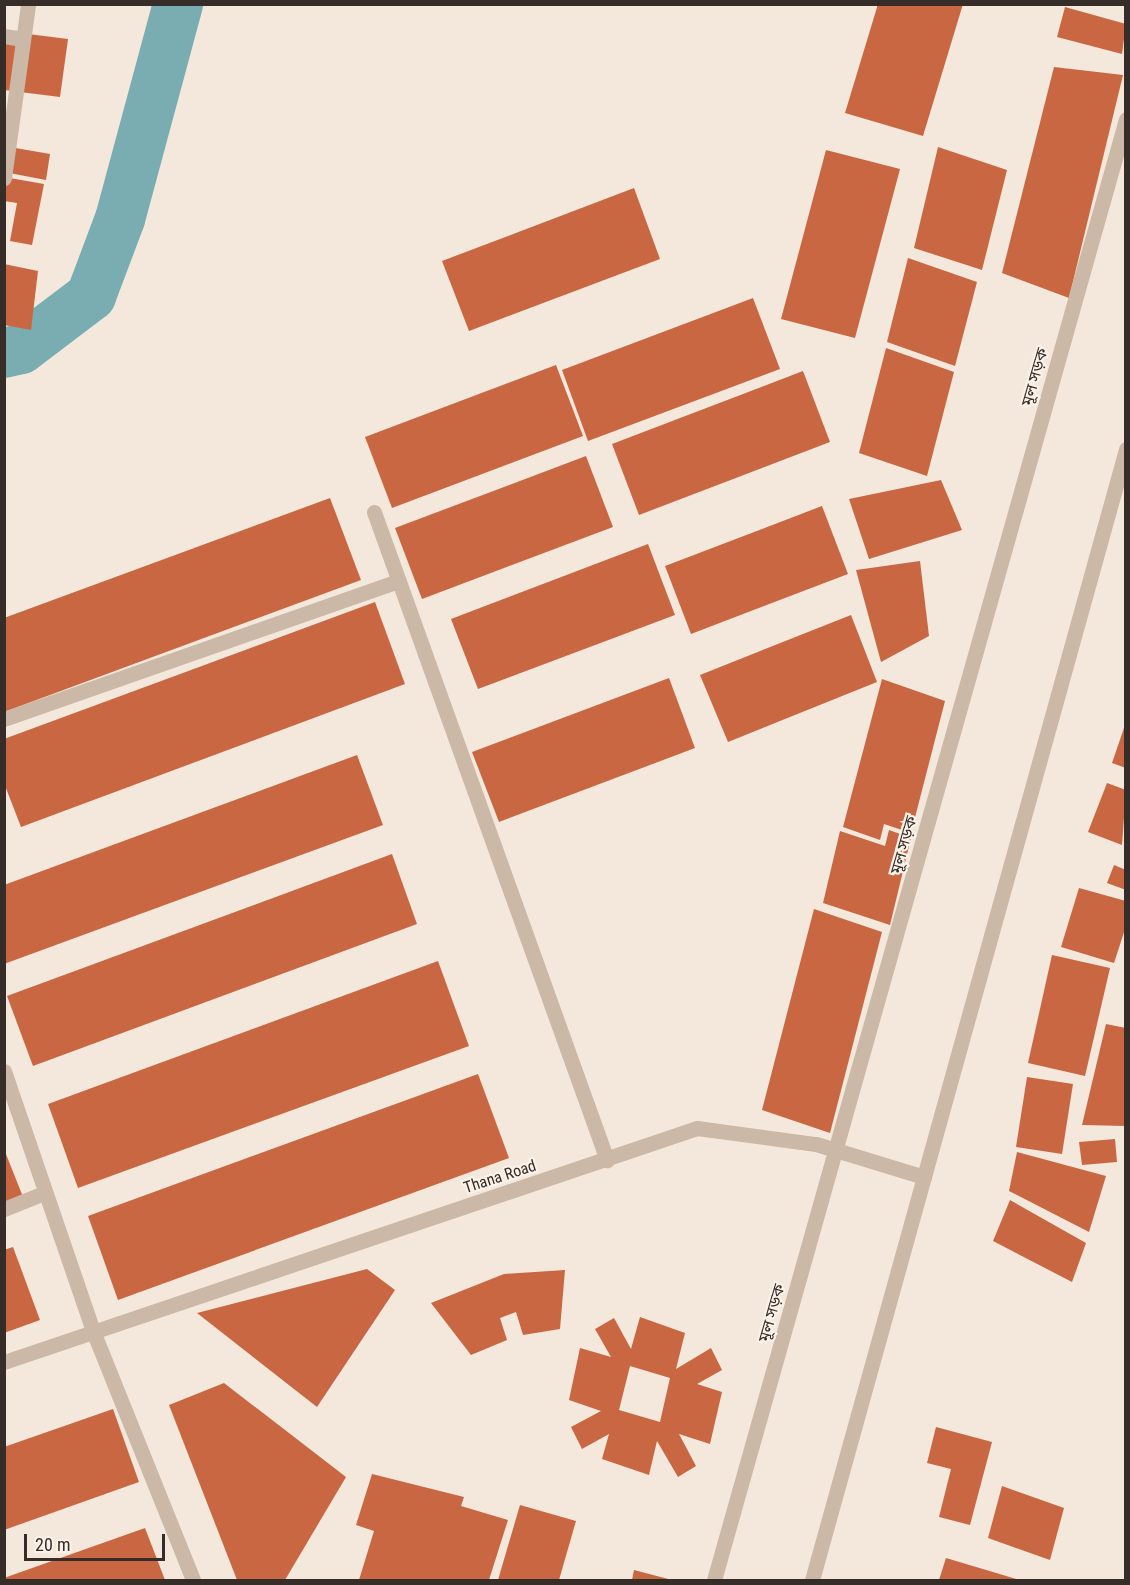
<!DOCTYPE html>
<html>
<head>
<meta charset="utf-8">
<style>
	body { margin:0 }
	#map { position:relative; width:1130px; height:1585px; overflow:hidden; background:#f3e8db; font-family:"Roboto Condensed","Noto Sans Bengali",sans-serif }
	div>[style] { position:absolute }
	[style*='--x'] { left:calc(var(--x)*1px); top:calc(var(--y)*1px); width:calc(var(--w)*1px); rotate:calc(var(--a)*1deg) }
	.canal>* { height:50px; margin:-25px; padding:0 25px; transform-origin:25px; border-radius:25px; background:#79adb1 }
	.building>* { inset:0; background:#c96742 }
	.minor>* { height:15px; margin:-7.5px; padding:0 7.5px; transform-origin:7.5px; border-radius:7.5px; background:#cbb8a7 }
	.tertiary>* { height:15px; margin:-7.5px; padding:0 7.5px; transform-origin:7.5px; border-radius:7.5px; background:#cbb8a7 }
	span { translate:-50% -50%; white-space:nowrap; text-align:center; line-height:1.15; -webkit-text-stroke:4.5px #faf2e8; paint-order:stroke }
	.street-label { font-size:16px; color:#372d28 }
	.frame { position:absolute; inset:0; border:6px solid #372d28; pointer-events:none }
	.scale { position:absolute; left:24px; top:1534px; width:141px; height:27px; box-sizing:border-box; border:3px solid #372d28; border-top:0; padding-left:8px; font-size:18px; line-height:21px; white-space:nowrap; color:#372d28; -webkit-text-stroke:4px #faf2e8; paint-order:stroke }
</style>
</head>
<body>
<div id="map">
	<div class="canal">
		<i style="--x:4;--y:353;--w:17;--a:-13"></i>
		<i style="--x:21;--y:349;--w:88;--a:-37.1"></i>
		<i style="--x:91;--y:296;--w:82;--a:-69.4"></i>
		<i style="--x:120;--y:219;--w:223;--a:-74.9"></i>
	</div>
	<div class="building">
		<i style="clip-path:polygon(878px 4px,963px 4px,923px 136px,845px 113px)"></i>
		<i style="clip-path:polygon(1065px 7px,1126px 24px,1122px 54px,1057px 37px)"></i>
		<i style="clip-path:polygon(4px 31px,68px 39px,60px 97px,4px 90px)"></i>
		<i style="clip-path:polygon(1054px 67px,1123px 75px,1069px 298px,1002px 273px)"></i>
		<i style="clip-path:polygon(4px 146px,50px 154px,46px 180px,4px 172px)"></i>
		<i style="clip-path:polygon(938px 147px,1007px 170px,982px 270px,914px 248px)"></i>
		<i style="clip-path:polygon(826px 150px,900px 169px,855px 338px,781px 319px)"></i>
		<i style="clip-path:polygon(4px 177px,44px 184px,32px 245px,10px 241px,17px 203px,4px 201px)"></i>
		<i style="clip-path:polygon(634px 188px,660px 259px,469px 331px,442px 261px)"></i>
		<i style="clip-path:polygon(908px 258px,977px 282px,955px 366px,887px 342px)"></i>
		<i style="clip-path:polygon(4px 264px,38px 271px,31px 330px,4px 325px)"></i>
		<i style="clip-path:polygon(753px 298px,780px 369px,588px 441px,562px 370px)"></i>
		<i style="clip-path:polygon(886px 348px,954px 372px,927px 476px,859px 453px)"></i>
		<i style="clip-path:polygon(556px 365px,583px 436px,392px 508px,365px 437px)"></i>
		<i style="clip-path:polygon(803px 371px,830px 442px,639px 515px,612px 444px)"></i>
		<i style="clip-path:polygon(586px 456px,613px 527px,422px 599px,395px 528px)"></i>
		<i style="clip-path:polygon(941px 480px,962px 530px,869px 559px,849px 499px)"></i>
		<i style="clip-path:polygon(330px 498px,361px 580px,4px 712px,4px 618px)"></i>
		<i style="clip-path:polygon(822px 506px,848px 574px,691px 634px,665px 566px)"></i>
		<i style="clip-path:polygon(648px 544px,675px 615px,478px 689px,451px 619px)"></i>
		<i style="clip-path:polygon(920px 561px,929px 636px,881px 662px,856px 570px)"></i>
		<i style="clip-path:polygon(375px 602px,405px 684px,21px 827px,4px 783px,4px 739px)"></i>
		<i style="clip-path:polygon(851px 615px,877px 682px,728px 742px,700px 675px)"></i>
		<i style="clip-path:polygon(669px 678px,695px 748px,499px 822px,472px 752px)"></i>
		<i style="clip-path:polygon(882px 679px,945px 701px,911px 833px,884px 824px,880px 840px,843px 827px)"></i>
		<i style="clip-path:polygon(1125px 725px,1126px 725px,1126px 768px,1112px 763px)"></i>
		<i style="clip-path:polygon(357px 755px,383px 825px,4px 964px,4px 885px)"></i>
		<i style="clip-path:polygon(1107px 783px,1126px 790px,1122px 845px,1088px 832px)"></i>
		<i style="clip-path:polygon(889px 830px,911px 838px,890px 925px,823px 903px,840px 831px,885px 846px)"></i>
		<i style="clip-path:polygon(392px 854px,417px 924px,33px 1066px,7px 996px)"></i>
		<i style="clip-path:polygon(1114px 865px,1126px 870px,1126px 890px,1107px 883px)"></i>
		<i style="clip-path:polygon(1079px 888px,1126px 901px,1126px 926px,1114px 963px,1061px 947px)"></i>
		<i style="clip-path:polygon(814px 909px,882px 932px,830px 1133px,762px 1110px)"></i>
		<i style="clip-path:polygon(1052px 955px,1110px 968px,1085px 1076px,1028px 1063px)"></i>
		<i style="clip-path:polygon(438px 961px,469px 1046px,78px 1188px,48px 1104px)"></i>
		<i style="clip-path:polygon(1106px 1024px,1126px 1028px,1126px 1126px,1082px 1125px)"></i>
		<i style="clip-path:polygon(478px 1074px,509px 1158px,118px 1300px,88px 1216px)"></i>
		<i style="clip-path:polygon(1027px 1077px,1073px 1084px,1062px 1154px,1016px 1147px)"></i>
		<i style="clip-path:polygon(1115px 1139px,1117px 1162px,1082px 1165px,1079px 1142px)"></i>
		<i style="clip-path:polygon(4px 1149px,23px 1197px,4px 1204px)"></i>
		<i style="clip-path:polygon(1017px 1152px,1106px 1176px,1089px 1232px,1009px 1191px)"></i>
		<i style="clip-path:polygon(1010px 1200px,1086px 1243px,1072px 1282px,993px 1241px)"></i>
		<i style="clip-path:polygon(13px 1247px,40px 1320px,4px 1333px,4px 1250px)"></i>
		<i style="clip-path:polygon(367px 1269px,395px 1290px,317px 1407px,197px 1313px)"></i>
		<i style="clip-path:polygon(565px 1270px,560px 1329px,523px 1335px,516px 1312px,500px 1318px,507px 1340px,471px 1355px,431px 1303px,504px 1274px)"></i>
		<i style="clip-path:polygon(evenodd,640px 1317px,685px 1333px,676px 1369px,711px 1348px,722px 1370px,697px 1384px,722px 1392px,710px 1444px,679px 1434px,696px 1466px,678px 1477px,657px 1441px,649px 1475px,602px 1459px,609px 1434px,582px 1449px,571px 1427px,601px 1411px,569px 1400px,580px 1348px,611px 1357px,595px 1329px,614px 1318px,631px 1349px,640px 1317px,630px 1366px,670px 1378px,660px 1422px,619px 1410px,630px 1366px)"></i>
		<i style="clip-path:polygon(224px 1383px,346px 1477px,285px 1580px,237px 1580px,169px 1405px)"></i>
		<i style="clip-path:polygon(113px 1409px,139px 1482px,4px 1530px,4px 1447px)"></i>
		<i style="clip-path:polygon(936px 1427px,992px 1442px,970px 1525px,939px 1517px,951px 1469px,927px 1463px)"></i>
		<i style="clip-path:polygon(372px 1474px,464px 1497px,461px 1506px,508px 1520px,489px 1580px,359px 1580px,374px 1531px,356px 1525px)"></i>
		<i style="clip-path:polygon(1002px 1486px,1064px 1508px,1050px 1560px,988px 1538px)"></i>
		<i style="clip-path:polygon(520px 1505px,576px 1521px,559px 1580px,498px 1580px)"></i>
		<i style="clip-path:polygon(145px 1528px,165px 1580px,4px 1580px,4px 1578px)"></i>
		<i style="clip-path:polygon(946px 1558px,1020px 1580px,939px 1580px)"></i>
		<i style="clip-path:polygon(634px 1570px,672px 1580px,632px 1580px)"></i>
	</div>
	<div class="minor">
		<i style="--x:4;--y:36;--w:19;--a:9"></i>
		<i style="--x:4;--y:178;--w:176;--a:-82.1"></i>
		<i style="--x:374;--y:512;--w:689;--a:70.22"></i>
		<i style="--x:4;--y:719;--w:418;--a:-19.3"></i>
		<i style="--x:4;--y:1071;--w:275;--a:71.1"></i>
		<i style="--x:93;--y:1331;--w:268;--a:68.1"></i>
		<i style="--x:4;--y:1209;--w:43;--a:-21.8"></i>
		<i style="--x:4;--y:1362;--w:731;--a:-18.66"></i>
		<i style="--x:697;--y:1128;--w:120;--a:7.7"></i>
		<i style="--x:816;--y:1144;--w:113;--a:17"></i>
	</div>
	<div class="tertiary">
		<i style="--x:714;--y:1580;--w:1518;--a:-74.25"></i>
		<i style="--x:812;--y:1580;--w:1174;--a:-74.48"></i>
	</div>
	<div class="street-label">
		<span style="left:1035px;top:377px;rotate:-74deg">মূল সড়ক</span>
		<span style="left:904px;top:845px;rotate:-74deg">মূল সড়ক</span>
		<span style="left:500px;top:1177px;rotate:-18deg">Thana Road</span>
		<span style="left:772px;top:1313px;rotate:-74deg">মূল সড়ক</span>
	</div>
	<div class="frame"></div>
	<div class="scale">20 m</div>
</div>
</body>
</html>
